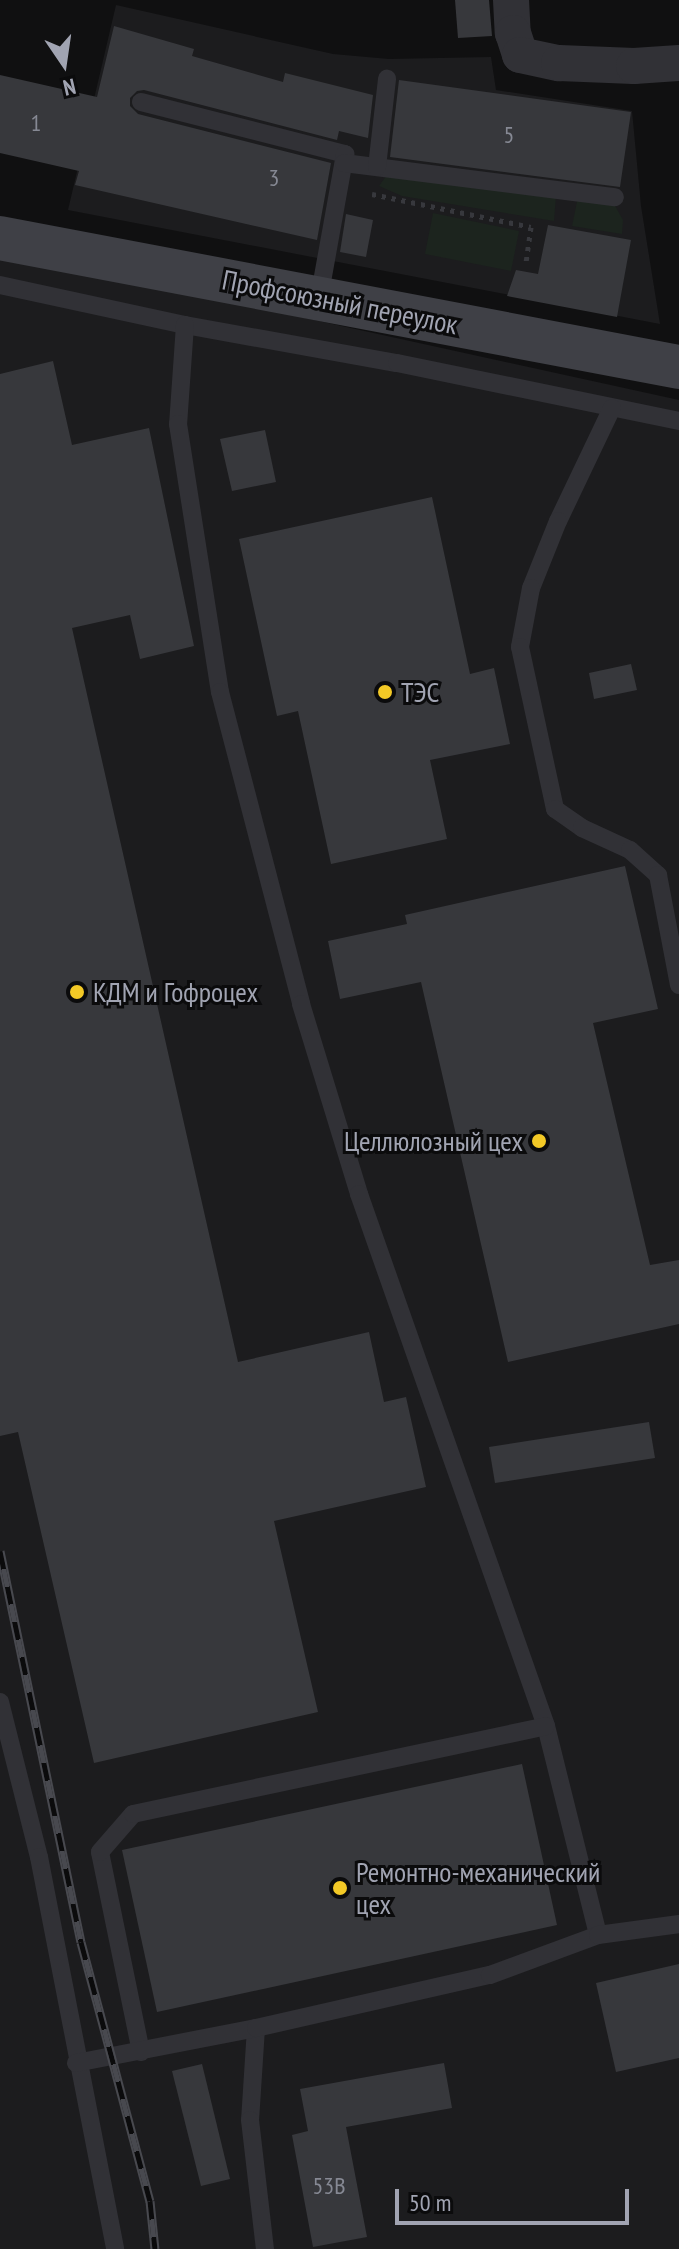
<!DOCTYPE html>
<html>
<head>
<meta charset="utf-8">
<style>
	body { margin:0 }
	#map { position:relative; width:679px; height:2249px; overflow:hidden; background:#101011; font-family:"PT Sans Narrow",sans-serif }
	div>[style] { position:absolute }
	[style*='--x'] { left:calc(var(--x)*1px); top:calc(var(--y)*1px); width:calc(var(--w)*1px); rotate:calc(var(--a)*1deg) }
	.built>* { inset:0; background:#1c1c1e }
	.green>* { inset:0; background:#1c241e }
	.building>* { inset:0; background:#37383c }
	.path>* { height:5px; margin-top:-2.5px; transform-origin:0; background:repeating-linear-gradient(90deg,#37383d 0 4px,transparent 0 10px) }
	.lane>* { height:18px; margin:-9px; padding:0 9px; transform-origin:9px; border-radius:9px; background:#313136 }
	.street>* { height:36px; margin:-18px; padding:0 18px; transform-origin:18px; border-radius:18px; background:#313136 }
	.secondary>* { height:44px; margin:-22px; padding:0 22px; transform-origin:22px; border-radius:22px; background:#3f4046 }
	.rail>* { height:9px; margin-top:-4.5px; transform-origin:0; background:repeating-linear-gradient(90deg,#0b0b0c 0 18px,#48494f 0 36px); box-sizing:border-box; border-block:2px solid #48494f }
	.dots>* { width:22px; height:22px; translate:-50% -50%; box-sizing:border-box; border:4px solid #0b0b0c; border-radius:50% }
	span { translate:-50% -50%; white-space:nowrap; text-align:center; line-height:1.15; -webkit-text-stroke:6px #0b0b0c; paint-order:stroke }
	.number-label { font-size:24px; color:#868994 }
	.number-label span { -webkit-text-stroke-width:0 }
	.street-label { font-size:28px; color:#a1a4b2 }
	.poi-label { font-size:28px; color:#a1a4b2 }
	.left { translate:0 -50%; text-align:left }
	.right { translate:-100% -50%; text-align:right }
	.north { position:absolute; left:24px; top:24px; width:80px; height:80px; -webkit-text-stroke:6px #0b0b0c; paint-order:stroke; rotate:167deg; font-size:22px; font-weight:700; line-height:32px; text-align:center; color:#a1a4b2 }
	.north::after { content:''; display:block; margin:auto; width:28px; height:36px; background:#a1a4b2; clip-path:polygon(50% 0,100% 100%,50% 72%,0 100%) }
	.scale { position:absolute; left:395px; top:2189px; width:234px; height:36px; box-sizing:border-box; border:4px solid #a1a4b2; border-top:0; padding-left:10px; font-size:24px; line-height:28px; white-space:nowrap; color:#a1a4b2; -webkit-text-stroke:6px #0b0b0c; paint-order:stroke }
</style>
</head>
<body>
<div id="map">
	<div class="built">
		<i style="clip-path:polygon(116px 5px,333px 54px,389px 59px,491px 57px,496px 90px,632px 111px,641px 206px,660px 324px,68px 210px)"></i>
		<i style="clip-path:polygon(0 251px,679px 400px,679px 2249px,0 2249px)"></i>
	</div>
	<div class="green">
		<i style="clip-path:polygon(389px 172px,556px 196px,554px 221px,402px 196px,379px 186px)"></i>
		<i style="clip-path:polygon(578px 197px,614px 204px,623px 220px,622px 234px,572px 226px)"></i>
		<i style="clip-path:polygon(433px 213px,519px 231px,511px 271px,425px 254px)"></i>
	</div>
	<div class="building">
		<i style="clip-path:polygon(455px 0,489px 0,492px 36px,458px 38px)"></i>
		<i style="clip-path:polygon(114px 26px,194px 49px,192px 56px,283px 82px,285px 73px,373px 95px,368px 138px,339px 131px,337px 140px,144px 90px,137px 91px,130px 98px,130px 106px,138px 114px,331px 163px,317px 240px,75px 185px,79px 171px,0 153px,0 75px,97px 97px)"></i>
		<i style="clip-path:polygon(399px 80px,631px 112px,620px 187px,390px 157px)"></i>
		<i style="clip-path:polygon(346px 214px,373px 220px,366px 257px,340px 252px)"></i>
		<i style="clip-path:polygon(548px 225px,631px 240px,617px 317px,507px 296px,516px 270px,538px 274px)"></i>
		<i style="clip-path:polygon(53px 361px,72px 445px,149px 428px,194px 646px,140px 659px,130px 615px,72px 628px,238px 1362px,369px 1332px,384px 1402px,406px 1397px,426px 1487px,274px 1521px,318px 1712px,94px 1763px,18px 1432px,0 1436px,0 374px)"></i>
		<i style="clip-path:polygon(265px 430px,276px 482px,232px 491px,220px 439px)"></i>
		<i style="clip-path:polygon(432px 497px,470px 674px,494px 668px,510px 744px,430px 760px,447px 839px,331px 864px,298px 711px,277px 716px,239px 539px)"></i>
		<i style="clip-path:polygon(631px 664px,637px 690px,594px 699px,589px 673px)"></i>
		<i style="clip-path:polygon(625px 866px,658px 1009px,593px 1023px,650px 1265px,679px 1260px,679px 1324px,508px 1362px,421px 982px,340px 999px,328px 941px,407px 924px,405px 915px)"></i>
		<i style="clip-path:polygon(649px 1422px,655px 1458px,495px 1483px,489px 1447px)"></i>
		<i style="clip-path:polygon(522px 1764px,557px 1925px,157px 2012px,122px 1850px)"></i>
		<i style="clip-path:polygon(679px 1964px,679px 2058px,616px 2072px,596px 1983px)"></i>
		<i style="clip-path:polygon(444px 2063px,452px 2108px,346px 2127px,367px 2237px,313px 2247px,292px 2135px,308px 2131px,300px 2089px)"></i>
		<i style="clip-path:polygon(202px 2064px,230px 2179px,201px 2186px,172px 2071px)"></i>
	</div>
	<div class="path">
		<i style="--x:372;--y:194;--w:162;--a:11.7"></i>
		<i style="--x:531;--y:227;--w:36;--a:98"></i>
	</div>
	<div class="lane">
		<i style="--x:141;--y:102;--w:211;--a:14.3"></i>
		<i style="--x:345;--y:154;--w:146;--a:100.2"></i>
		<i style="--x:344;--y:163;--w:273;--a:7.2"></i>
		<i style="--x:377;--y:167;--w:89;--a:-83.5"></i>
		<i style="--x:0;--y:285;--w:189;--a:12.2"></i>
		<i style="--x:185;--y:325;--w:215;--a:10.2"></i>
		<i style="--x:397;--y:363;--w:288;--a:11.6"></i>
		<i style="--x:185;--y:325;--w:99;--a:94"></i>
		<i style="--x:178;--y:424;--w:271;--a:81.1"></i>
		<i style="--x:220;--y:692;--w:322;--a:75.4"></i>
		<i style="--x:301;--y:1004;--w:199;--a:73"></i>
		<i style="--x:359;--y:1194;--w:564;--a:70.63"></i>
		<i style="--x:546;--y:1726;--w:215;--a:76"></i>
		<i style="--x:612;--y:408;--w:125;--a:115.5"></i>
		<i style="--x:558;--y:521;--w:72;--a:111.9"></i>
		<i style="--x:531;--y:588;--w:60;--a:100.6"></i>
		<i style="--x:520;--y:647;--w:166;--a:77.8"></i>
		<i style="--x:555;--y:809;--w:33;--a:35"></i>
		<i style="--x:582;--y:828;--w:53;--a:24.6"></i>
		<i style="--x:630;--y:850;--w:38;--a:42"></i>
		<i style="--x:658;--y:875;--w:112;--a:79.2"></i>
		<i style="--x:0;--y:1702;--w:160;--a:75.9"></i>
		<i style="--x:39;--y:1857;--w:399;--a:79"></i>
		<i style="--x:256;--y:2028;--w:92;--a:93.7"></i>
		<i style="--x:250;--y:2120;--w:130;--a:83.4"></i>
		<i style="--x:141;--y:2052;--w:204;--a:-101.6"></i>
		<i style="--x:100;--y:1852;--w:50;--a:-49"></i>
		<i style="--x:133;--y:1814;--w:422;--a:-12"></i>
		<i style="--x:76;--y:2063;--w:183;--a:-11"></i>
		<i style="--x:256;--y:2028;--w:240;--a:-12.8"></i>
		<i style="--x:490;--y:1975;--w:115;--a:-20.3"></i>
		<i style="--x:598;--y:1935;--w:82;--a:-7.7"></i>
	</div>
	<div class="street">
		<i style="--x:511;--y:0;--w:33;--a:87"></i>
		<i style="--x:513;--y:33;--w:23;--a:72"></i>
		<i style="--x:520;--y:55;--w:40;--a:12"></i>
		<i style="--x:559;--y:63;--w:75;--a:2.3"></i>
		<i style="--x:634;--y:66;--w:45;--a:-3.8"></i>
	</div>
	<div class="secondary">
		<i style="--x:0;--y:238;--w:691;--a:10.76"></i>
	</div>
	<div class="rail">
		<i style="--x:0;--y:1551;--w:399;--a:78.3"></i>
		<i style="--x:81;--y:1942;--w:268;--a:75.1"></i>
		<i style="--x:150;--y:2201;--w:48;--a:84.1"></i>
	</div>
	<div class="dots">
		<i style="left:385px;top:692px;background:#f3c926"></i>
		<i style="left:77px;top:992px;background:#f3c926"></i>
		<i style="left:539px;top:1141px;background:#f3c926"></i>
		<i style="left:340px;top:1888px;background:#f3c926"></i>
	</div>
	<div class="number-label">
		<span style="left:36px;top:123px">1</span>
		<span style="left:509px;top:135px">5</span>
		<span style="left:274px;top:178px">3</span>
		<span style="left:329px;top:2186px">53В</span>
	</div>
	<div class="street-label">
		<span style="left:340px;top:302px;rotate:11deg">Профсоюзный переулок</span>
	</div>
	<div class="poi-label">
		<span class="left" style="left:401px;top:692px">ТЭС</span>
		<span class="left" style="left:93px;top:992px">КДМ и Гофроцех</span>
		<span class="right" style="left:523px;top:1141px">Целлюлозный цех</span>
		<span class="left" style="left:356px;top:1888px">Ремонтно-механический<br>цех</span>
	</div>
	<div class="north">N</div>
	<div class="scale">50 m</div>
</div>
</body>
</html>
